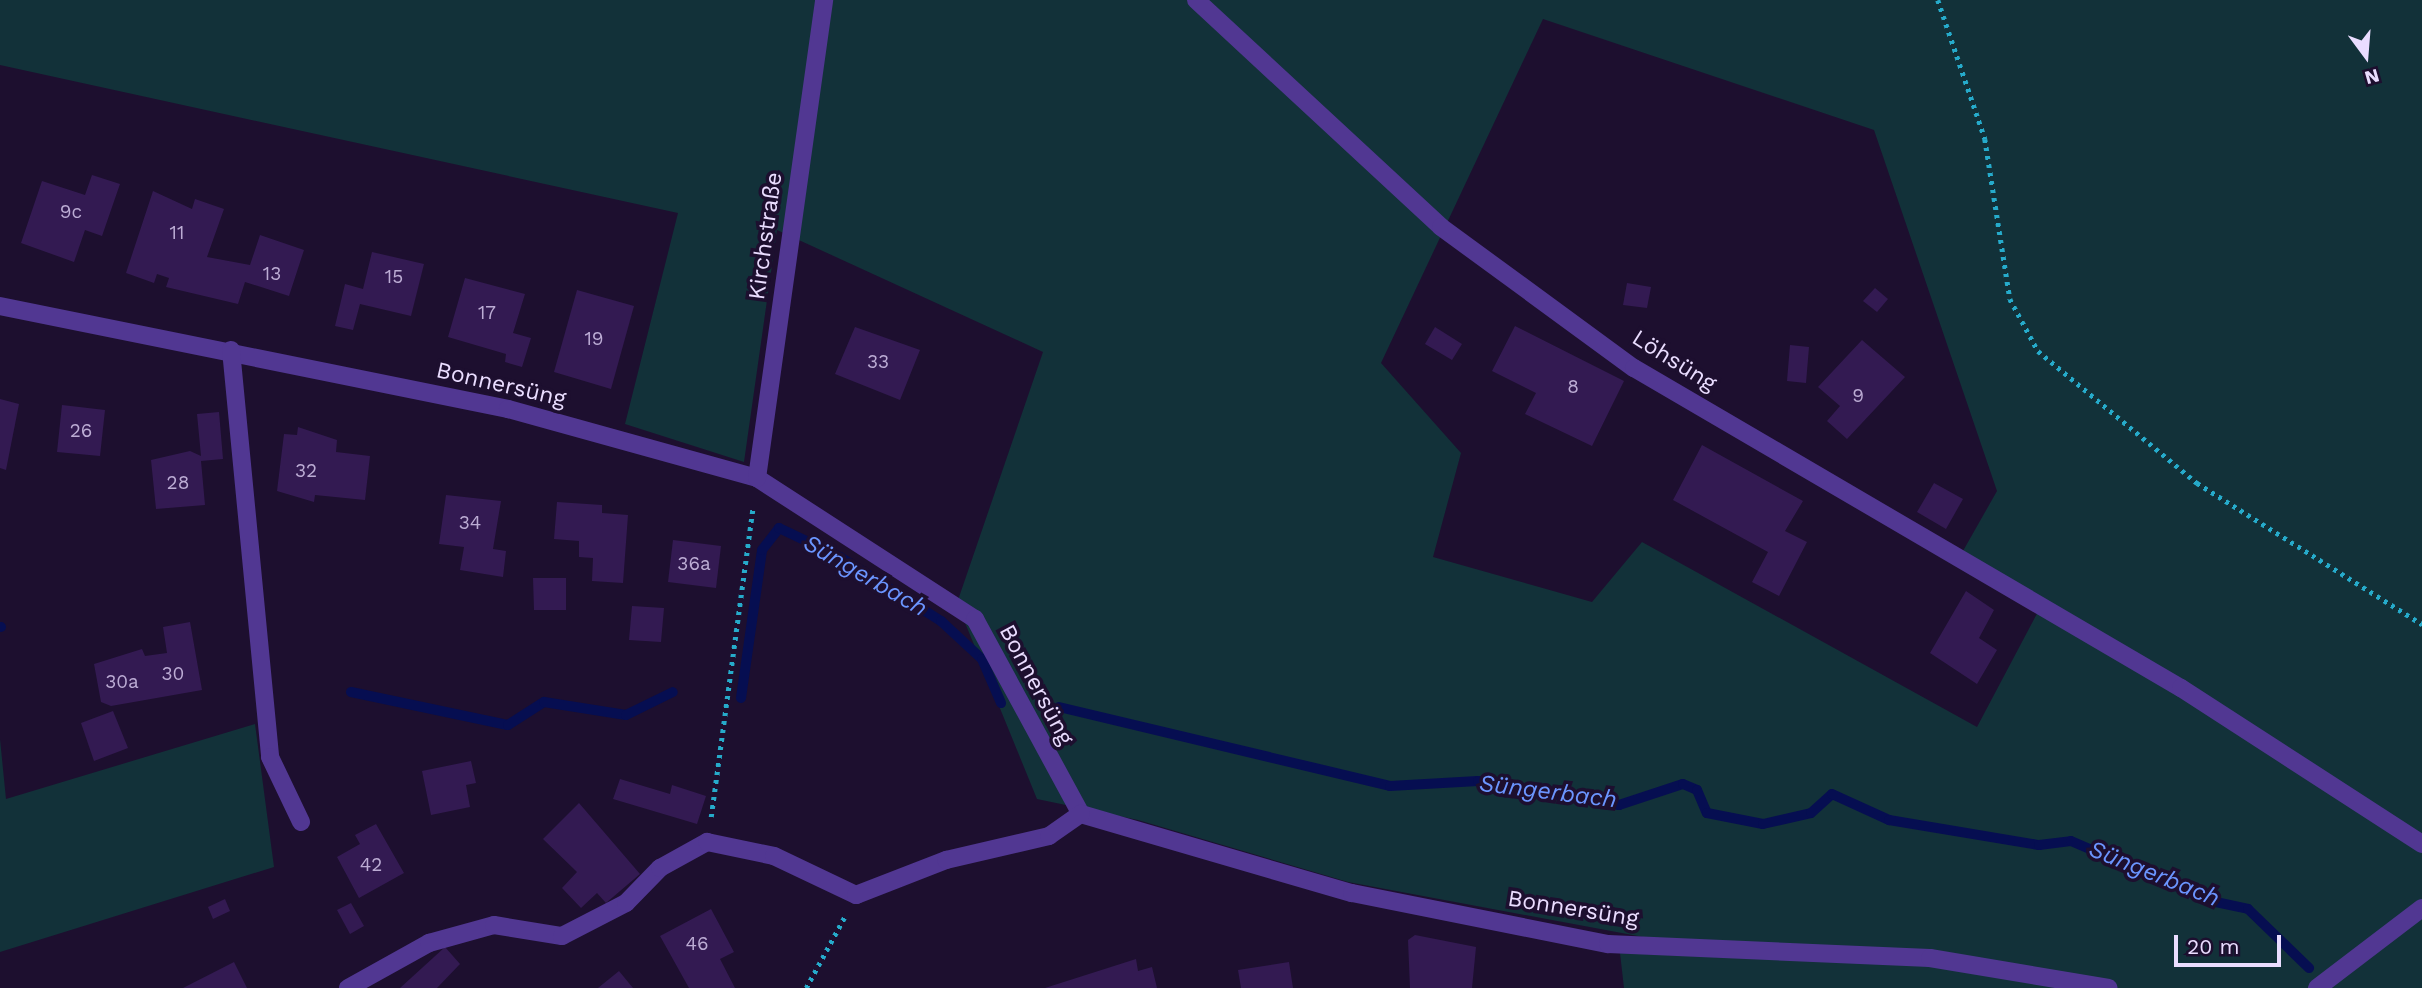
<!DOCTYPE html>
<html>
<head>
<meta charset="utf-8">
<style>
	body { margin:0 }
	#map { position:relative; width:2422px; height:988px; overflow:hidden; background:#1d0f2f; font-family:"Work Sans",sans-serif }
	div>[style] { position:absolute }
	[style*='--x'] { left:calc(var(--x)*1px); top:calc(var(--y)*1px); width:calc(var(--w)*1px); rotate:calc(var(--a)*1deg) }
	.green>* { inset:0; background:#123139 }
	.stream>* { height:10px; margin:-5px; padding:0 5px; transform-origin:5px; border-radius:5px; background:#060e51 }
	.building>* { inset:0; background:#331a52 }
	.path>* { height:4.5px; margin-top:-2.25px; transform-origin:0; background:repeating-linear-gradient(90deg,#26abcb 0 3.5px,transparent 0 8.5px) }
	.minor>* { height:18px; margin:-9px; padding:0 9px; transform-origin:9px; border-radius:9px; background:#513792 }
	span { translate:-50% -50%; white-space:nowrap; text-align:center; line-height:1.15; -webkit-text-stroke:7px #1d0f2f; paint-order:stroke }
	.number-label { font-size:19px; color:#bcacd4 }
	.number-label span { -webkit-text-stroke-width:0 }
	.street-label { font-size:23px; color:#eaddff }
	.water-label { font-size:24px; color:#6b95ff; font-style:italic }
	.north { position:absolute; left:2331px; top:21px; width:70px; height:70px; -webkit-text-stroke:5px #1d0f2f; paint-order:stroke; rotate:164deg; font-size:19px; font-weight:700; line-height:28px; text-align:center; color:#eaddff }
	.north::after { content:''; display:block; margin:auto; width:24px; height:32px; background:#eaddff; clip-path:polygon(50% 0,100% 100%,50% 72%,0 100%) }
	.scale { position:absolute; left:2174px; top:935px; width:107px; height:32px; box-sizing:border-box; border:4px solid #eaddff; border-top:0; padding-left:9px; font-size:21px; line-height:24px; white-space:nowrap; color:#eaddff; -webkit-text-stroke:5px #1d0f2f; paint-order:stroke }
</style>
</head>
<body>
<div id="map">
	<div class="green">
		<i style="clip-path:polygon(evenodd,0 0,2422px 0,2422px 988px,1624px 988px,1620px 953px,1761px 959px,1348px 882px,1138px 820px,1037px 799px,957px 603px,1043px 352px,777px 230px,744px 462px,625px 424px,678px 213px,0 65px,0 0,1543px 19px,1874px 130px,1997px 491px,1959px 558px,2041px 606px,1977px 727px,1642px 542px,1592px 602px,1433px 557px,1461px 453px,1381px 363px,1543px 19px)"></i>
		<i style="clip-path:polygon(255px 724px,274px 867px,0 952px,0 739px,6px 799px)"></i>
	</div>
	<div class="stream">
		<i style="--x:0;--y:627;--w:1;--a:0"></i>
		<i style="--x:351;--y:692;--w:160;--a:11.9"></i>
		<i style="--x:508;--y:725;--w:43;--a:-32.6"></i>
		<i style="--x:544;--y:702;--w:83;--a:9"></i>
		<i style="--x:626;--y:715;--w:52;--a:-26.1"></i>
		<i style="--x:741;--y:698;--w:149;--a:-81.9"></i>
		<i style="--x:762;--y:550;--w:28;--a:-52"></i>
		<i style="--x:779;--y:528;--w:68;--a:25.4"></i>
		<i style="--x:840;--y:557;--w:120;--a:32.4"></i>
		<i style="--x:941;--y:621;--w:56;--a:42.8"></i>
		<i style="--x:982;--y:659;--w:48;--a:66.6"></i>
		<i style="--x:1059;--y:707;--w:340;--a:13.4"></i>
		<i style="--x:1390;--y:786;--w:88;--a:-3.3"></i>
		<i style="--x:1478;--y:781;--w:143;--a:9.7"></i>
		<i style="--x:1619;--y:805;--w:67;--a:-18.2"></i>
		<i style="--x:1683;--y:784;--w:15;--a:23"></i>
		<i style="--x:1697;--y:790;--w:25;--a:67"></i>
		<i style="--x:1707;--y:813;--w:57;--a:11.1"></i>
		<i style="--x:1763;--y:824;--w:49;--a:-12.9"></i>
		<i style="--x:1811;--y:813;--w:28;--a:-42"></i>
		<i style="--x:1832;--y:794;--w:63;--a:24.5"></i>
		<i style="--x:1889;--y:820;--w:152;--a:9.5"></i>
		<i style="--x:2039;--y:845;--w:32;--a:-7"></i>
		<i style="--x:2071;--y:841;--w:152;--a:23.2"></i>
		<i style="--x:2211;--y:901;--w:38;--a:12"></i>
		<i style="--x:2248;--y:909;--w:85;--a:44"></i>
	</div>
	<div class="building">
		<i style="clip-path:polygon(92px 175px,120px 184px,102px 236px,85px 230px,74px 262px,21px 243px,42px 181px,85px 195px)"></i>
		<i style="clip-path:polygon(153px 191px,192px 209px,195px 199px,224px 209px,207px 257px,250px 265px,260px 235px,304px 250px,289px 296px,245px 282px,238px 304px,166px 287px,169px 278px,157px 274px,154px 283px,126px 273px)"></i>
		<i style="clip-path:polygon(372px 252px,424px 264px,411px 316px,360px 304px,353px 330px,335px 326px,345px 284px,363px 289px)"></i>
		<i style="clip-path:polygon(465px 278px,525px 294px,513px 333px,531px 338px,522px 367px,505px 362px,506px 354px,448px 337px)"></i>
		<i style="clip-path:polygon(1627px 283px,1651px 287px,1647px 308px,1623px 305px)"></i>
		<i style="clip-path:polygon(1875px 288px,1888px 299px,1877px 312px,1863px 301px)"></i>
		<i style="clip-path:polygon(577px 290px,634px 306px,611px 389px,554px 372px)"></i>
		<i style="clip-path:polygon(1515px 326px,1624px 381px,1592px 446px,1525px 414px,1536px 393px,1492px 371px)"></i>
		<i style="clip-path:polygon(855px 327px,920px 350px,900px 400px,835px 374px)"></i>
		<i style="clip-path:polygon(1435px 327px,1462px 344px,1452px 360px,1425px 344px)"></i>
		<i style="clip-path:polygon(1862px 340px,1905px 377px,1847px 439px,1827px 421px,1840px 406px,1818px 387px)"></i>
		<i style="clip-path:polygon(1790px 345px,1809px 347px,1806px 383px,1787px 381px)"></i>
		<i style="clip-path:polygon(0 399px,19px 404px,6px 470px,0 468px)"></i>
		<i style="clip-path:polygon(62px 405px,105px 410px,100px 456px,57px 452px)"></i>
		<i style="clip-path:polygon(219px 412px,223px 459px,201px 461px,205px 505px,156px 509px,151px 460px,190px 451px,201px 456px,197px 414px)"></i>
		<i style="clip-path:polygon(298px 427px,337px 440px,336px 452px,370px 456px,365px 500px,315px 495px,314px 502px,277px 491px,284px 434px,297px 435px)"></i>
		<i style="clip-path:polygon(1702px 445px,1803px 501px,1785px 531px,1807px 542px,1779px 596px,1752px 582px,1768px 552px,1673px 500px)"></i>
		<i style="clip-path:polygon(1934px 483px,1963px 499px,1946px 529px,1917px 512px)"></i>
		<i style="clip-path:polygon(446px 495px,501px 501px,493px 549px,506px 551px,503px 577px,460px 570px,464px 547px,439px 544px)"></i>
		<i style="clip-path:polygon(557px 502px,602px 505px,602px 513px,628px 515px,623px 583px,592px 581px,593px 558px,579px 557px,579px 541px,554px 539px)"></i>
		<i style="clip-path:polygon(673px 540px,721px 546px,716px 588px,668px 582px)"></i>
		<i style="clip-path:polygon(533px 578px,566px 578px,566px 610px,534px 610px)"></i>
		<i style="clip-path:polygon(1966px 591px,1994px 610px,1979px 638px,1997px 650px,1977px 684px,1930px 653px)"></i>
		<i style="clip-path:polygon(632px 606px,664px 608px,661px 642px,629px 640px)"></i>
		<i style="clip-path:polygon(190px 622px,202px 690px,111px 706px,101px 702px,94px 664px,142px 649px,145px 656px,167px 653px,163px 627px)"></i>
		<i style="clip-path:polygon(113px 711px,128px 748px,94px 761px,81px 723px)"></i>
		<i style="clip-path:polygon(471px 761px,476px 783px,466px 785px,470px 807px,431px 815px,422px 771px)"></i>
		<i style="clip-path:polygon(620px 779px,670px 794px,672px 785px,706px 796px,697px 824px,613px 799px)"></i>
		<i style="clip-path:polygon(579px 803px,640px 874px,606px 903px,597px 893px,581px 908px,562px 888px,577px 872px,543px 839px)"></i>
		<i style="clip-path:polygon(376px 824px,404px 873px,359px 898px,337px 857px,360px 844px,355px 835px)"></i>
		<i style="clip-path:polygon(225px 899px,230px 911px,213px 919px,208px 907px)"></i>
		<i style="clip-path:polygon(351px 903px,364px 926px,350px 934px,337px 910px)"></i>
		<i style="clip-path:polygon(711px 909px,734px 952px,720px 959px,735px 988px,689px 988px,660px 936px)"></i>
		<i style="clip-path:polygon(1415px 935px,1476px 947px,1472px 988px,1410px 988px,1408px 940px)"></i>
		<i style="clip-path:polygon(445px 947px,460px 964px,437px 988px,400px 988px)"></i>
		<i style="clip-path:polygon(1136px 959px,1138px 971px,1152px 967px,1157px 988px,1045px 988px)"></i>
		<i style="clip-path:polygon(234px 962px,247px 988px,183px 988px)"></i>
		<i style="clip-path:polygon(1289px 962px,1293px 988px,1241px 988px,1238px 970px)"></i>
		<i style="clip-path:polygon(619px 971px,633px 988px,598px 988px)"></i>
	</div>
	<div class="path">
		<i style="--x:1938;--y:0;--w:147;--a:71.3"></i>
		<i style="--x:1985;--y:139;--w:162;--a:81.1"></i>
		<i style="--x:2010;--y:299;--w:59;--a:61.7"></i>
		<i style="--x:2038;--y:351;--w:207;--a:39.7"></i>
		<i style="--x:2197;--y:483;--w:266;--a:32.1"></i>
		<i style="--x:711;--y:817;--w:313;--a:-82.3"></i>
		<i style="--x:806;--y:988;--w:80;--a:-61.5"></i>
	</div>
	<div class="minor">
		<i style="--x:1196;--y:0;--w:334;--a:42.8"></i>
		<i style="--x:1441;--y:227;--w:239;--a:36.2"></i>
		<i style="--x:1634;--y:368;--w:634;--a:30.33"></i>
		<i style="--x:2181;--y:688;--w:287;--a:32.9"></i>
		<i style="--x:0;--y:306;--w:518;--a:11.46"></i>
		<i style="--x:508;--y:409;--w:258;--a:15.5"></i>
		<i style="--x:757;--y:478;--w:260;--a:32.9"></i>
		<i style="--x:975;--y:619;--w:222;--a:61.5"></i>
		<i style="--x:1081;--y:814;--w:282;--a:16.3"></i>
		<i style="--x:1352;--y:893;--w:261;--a:11.3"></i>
		<i style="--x:1608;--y:944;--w:322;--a:2.5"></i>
		<i style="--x:1930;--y:958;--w:181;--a:9.5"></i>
		<i style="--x:231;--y:350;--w:409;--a:84.5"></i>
		<i style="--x:270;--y:757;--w:72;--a:64.5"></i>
		<i style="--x:757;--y:478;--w:483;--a:-82"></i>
		<i style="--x:348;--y:988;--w:93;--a:-29.1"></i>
		<i style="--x:429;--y:943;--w:67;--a:-15.5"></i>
		<i style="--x:494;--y:925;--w:69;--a:9.2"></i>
		<i style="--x:562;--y:936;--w:72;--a:-27.3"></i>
		<i style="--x:626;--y:903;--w:49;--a:-45.8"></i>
		<i style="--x:660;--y:868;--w:54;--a:-29"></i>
		<i style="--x:707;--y:842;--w:68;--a:11.8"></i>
		<i style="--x:774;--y:856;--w:91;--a:25.4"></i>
		<i style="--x:856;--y:895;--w:97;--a:-21.3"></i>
		<i style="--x:946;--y:860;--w:106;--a:-13.1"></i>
		<i style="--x:1049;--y:836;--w:39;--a:-35"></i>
		<i style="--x:2317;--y:988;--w:132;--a:-37.3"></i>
	</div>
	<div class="number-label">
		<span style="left:71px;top:212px">9c</span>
		<span style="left:177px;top:233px">11</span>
		<span style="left:272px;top:274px">13</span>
		<span style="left:394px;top:277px">15</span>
		<span style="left:487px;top:313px">17</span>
		<span style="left:594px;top:339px">19</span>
		<span style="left:878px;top:362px">33</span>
		<span style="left:1573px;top:387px">8</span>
		<span style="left:1858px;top:396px">9</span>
		<span style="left:81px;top:431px">26</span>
		<span style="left:306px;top:471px">32</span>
		<span style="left:178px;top:483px">28</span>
		<span style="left:470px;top:523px">34</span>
		<span style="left:694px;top:564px">36a</span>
		<span style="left:173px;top:674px">30</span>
		<span style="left:122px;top:682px">30a</span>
		<span style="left:371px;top:865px">42</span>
		<span style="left:697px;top:944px">46</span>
	</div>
	<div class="street-label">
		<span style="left:766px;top:236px;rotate:-82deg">Kirchstraße</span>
		<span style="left:1674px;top:361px;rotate:32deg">Löhsüng</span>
		<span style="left:501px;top:385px;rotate:13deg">Bonnersüng</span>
		<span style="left:1036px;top:685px;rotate:62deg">Bonnersüng</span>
		<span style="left:1573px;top:909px;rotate:9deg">Bonnersüng</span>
	</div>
	<div class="water-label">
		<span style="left:865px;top:576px;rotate:30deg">Süngerbach</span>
		<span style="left:1548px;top:792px;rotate:7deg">Süngerbach</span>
		<span style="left:2154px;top:874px;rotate:22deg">Süngerbach</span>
	</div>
	<div class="north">N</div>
	<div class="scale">20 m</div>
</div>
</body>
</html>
